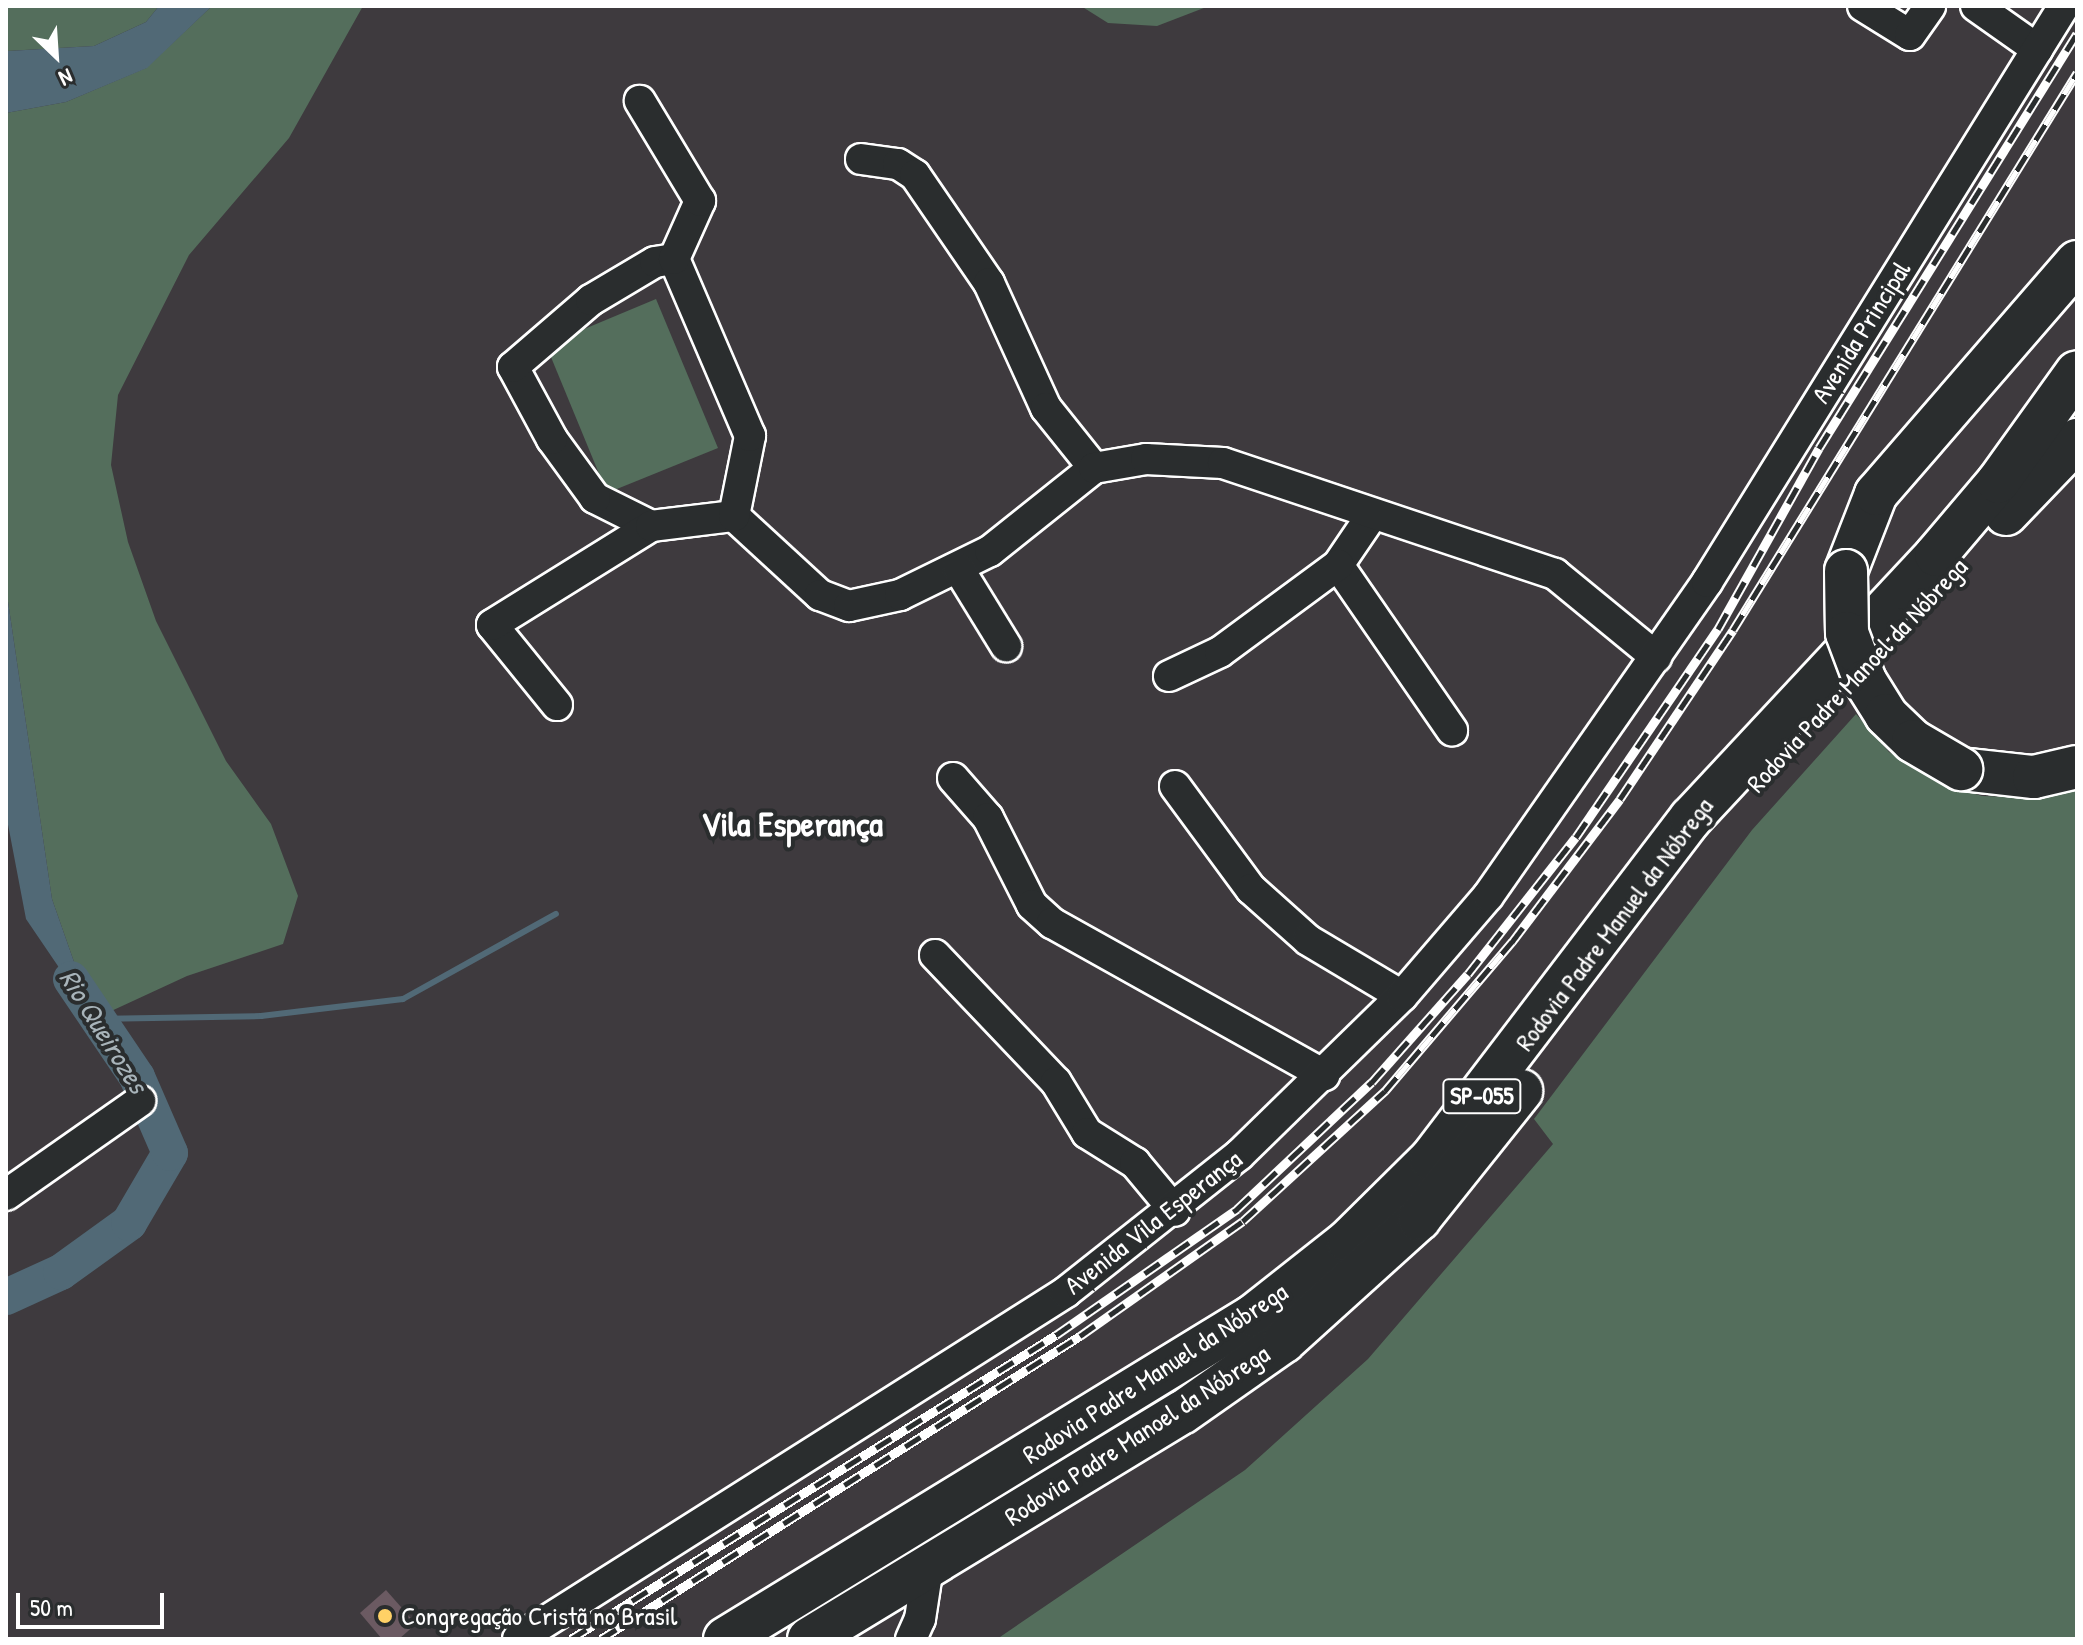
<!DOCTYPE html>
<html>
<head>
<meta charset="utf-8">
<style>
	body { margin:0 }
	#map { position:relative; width:2083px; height:1645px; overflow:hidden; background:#3e3a3e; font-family:"Patrick Hand",sans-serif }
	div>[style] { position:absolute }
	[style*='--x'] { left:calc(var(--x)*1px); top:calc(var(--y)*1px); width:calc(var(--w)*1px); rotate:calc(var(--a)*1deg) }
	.green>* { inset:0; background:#546e5c }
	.water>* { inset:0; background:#516976 }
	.stream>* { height:6px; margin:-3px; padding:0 3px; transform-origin:3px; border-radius:3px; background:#516976 }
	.river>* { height:36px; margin:-18px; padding:0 18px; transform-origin:18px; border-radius:18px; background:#516976 }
	.building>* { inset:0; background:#6b5a62 }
	.roads { filter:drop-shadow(2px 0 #fff) drop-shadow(-2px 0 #fff) drop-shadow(0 2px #fff) drop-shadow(0 -2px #fff) }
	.minor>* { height:30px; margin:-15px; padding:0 15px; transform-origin:15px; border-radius:15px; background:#2a2d2e }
	.highway>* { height:42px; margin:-21px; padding:0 21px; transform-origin:21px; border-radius:21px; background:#2a2d2e }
	.rail>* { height:9px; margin-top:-4.5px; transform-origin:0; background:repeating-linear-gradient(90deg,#2a2d2e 0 18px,#fff 0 36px); box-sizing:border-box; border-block:2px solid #fff }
	.bridges { filter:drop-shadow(2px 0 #fff) drop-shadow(-2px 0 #fff) drop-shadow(0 2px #fff) drop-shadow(0 -2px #fff) }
	.highway-bridge>* { height:42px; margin:-21px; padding:0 21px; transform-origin:21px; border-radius:21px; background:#2a2d2e }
	.dots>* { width:22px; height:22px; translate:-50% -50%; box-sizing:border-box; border:4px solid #2a2d2e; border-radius:50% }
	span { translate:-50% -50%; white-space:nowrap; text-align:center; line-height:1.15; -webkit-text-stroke:8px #2a2d2e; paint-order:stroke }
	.shield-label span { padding:2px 6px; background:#2a2d2e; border:2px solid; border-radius:6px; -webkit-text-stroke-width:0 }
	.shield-label { font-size:24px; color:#fff; font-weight:700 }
	.street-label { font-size:26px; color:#fff }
	.poi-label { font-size:26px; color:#fff }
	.left { translate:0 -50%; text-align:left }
	.water-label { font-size:28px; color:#a8b4ba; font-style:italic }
	.district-label { font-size:34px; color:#fff; font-weight:700 }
	.frame { position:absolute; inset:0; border:8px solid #fff; pointer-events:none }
	.north { position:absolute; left:16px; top:16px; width:80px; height:80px; -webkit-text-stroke:6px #2a2d2e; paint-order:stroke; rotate:155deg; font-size:22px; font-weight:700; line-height:32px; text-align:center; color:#fff }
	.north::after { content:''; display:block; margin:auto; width:28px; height:36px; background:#fff; clip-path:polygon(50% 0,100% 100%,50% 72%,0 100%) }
	.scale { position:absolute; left:16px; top:1593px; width:148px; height:36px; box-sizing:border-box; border:4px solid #fff; border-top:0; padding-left:10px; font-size:24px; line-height:28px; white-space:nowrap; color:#fff; -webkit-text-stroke:6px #2a2d2e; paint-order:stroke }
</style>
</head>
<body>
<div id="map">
	<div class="green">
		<i style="clip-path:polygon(6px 6px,159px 6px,146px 22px,94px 46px,7px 51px)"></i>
		<i style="clip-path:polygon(212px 6px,363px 6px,289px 138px,189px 255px,118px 395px,111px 465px,128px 542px,156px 621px,226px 761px,271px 824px,298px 896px,283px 944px,187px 976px,94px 1019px,52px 899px,6px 588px,6px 113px,66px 102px,146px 68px)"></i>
		<i style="clip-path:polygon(1081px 6px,1209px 6px,1157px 26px,1108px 23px)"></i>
		<i style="clip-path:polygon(656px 299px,718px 448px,607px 493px,546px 345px)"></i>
		<i style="clip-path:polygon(1856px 714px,1889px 752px,1940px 783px,1982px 796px,2043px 798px,2077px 790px,2077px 1639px,997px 1639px,1245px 1470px,1368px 1359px,1553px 1144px,1534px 1119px,1752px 830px)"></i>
	</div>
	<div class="water">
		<i style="clip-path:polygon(159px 6px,212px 6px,147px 68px,66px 102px,6px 113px,6px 46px,8px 51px,94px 46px,146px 22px)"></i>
		<i style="clip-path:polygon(6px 588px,52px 899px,94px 1019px,26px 919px,6px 814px)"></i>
	</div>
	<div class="stream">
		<i style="--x:94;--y:1019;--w:167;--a:-1"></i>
		<i style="--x:261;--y:1016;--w:143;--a:-6.8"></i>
		<i style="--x:403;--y:999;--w:175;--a:-29.1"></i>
	</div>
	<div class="river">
		<i style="--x:6;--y:1297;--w:60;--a:-24.4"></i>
		<i style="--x:61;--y:1272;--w:84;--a:-35.8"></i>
		<i style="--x:129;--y:1223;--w:81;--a:-59.6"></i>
		<i style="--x:170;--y:1153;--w:83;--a:-113.5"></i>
		<i style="--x:137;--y:1077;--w:118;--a:-124"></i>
	</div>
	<div class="building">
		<i style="clip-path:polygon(386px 1590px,416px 1624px,399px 1639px,382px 1639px,360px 1613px)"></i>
	</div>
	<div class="roads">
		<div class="minor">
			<i style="--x:1863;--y:6;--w:55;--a:31.7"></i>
			<i style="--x:1910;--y:35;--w:35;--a:-55"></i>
			<i style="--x:1976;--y:6;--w:75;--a:35.2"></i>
			<i style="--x:861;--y:159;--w:37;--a:8"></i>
			<i style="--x:898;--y:164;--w:20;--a:33"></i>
			<i style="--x:915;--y:175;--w:131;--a:55.6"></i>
			<i style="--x:989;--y:283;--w:137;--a:65.5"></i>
			<i style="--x:1046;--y:408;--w:77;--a:51.3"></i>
			<i style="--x:1372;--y:515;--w:60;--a:124.2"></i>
			<i style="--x:1338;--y:565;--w:201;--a:55.4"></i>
			<i style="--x:734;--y:516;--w:117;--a:42.6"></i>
			<i style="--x:820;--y:595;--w:31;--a:21"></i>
			<i style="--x:849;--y:606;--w:52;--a:-12.2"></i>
			<i style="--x:900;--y:595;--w:100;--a:-26.1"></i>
			<i style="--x:990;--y:551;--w:133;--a:-38.6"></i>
			<i style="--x:1094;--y:468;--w:53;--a:-9.8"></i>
			<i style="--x:1146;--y:459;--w:77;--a:3"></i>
			<i style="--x:1223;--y:463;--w:350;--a:18.5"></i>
			<i style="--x:1555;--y:574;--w:131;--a:39.4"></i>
			<i style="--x:651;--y:526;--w:63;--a:-153.4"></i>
			<i style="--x:595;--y:498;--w:73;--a:-126.1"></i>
			<i style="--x:552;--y:439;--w:82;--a:-118.4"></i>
			<i style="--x:513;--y:367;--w:103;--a:-40.7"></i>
			<i style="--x:591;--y:300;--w:74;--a:-30.7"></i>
			<i style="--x:655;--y:262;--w:19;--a:-9"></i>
			<i style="--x:958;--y:568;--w:92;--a:58.4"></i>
			<i style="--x:1169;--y:676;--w:56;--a:-25.2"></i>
			<i style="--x:1220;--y:652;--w:147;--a:-36.4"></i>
			<i style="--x:557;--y:705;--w:103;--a:-129.1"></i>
			<i style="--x:492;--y:625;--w:187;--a:-31.9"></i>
			<i style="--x:651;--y:526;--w:84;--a:-6.9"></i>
			<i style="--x:734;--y:516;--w:82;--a:-78.7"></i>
			<i style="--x:750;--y:436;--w:193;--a:-113.2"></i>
			<i style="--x:674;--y:259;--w:64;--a:-65.9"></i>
			<i style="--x:700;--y:201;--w:117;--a:-121"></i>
			<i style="--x:953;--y:778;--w:53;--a:48.8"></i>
			<i style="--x:988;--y:818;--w:97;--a:63.2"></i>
			<i style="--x:1032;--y:905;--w:27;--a:42"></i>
			<i style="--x:1052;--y:923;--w:312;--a:29.2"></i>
			<i style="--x:1175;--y:786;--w:128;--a:53.6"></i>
			<i style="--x:1251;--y:889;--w:76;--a:41.8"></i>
			<i style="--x:1308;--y:940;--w:109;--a:30.8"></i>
			<i style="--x:935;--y:955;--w:175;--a:46.4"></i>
			<i style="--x:1056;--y:1082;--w:60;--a:58.7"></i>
			<i style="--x:1087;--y:1133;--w:57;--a:32"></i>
			<i style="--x:1135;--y:1163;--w:62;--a:50.2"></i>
			<i style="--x:6;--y:1195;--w:164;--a:-35"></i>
			<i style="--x:518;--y:1639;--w:649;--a:-32.34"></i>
			<i style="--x:1066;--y:1292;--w:221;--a:-38.4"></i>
			<i style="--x:1239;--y:1155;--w:228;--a:-44.3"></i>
			<i style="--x:1402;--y:996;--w:132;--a:-49.3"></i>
			<i style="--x:1488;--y:896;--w:383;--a:-55.1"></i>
			<i style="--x:1707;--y:582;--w:678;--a:-58.21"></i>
			<i style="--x:911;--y:1639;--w:22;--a:-66"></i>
			<i style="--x:920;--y:1619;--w:53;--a:-81.3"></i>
		</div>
		<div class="highway">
			<i style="--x:2006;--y:514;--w:103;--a:-46.2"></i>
			<i style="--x:1846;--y:571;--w:83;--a:-68.7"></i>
			<i style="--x:1876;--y:494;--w:307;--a:-49.1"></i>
			<i style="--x:1961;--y:769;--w:73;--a:6.3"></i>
			<i style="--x:2034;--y:777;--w:44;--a:-13.1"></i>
			<i style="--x:725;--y:1639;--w:619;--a:-31.46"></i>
			<i style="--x:1253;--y:1316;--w:121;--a:-38.3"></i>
			<i style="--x:1348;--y:1241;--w:117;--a:-44.7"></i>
			<i style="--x:1431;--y:1159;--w:429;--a:-52.7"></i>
			<i style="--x:1691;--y:818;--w:359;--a:-47"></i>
			<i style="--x:1936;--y:555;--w:96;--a:-49.7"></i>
			<i style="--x:1998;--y:482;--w:135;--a:-54.3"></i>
			<i style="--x:809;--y:1639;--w:437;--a:-31.3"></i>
			<i style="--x:1183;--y:1412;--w:123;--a:-35.1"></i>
			<i style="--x:1284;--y:1341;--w:182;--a:-42.1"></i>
			<i style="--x:1419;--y:1219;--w:164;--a:-51.4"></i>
		</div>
	</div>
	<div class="rail">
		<i style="--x:571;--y:1639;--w:572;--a:-32.08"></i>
		<i style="--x:1056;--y:1335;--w:221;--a:-34.8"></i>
		<i style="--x:1237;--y:1209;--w:185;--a:-43.3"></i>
		<i style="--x:1372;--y:1082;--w:144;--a:-48.4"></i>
		<i style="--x:1468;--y:974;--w:174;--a:-51.8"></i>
		<i style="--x:1576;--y:837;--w:252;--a:-55.7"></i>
		<i style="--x:1718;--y:629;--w:207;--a:-60.8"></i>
		<i style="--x:1819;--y:448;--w:488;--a:-58.1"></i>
		<i style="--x:601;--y:1639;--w:567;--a:-32.32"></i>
		<i style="--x:1080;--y:1336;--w:199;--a:-35.2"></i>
		<i style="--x:1243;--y:1221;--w:193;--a:-42.5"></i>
		<i style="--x:1385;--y:1091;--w:196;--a:-49.6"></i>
		<i style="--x:1512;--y:942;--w:179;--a:-52.9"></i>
		<i style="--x:1620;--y:799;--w:203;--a:-56.2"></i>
		<i style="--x:1733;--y:630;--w:655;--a:-58.3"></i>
	</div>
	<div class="bridges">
		<div class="highway-bridge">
			<i style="--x:1846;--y:571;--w:62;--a:89.1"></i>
			<i style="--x:1847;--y:633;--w:51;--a:69.4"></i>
			<i style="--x:1865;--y:681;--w:40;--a:58"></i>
			<i style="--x:1886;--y:715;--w:37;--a:44"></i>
			<i style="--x:1913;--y:741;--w:56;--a:30.3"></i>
		</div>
	</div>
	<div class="dots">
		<i style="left:385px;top:1616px;background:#ffd166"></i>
	</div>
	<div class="shield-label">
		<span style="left:1482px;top:1096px">SP-055</span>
	</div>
	<div class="street-label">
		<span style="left:1861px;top:332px;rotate:-58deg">Avenida Principal</span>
		<span style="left:1857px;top:675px;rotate:-47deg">Rodovia Padre Manoel da Nóbrega</span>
		<span style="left:1614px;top:924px;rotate:-53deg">Rodovia Padre Manuel da Nóbrega</span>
		<span style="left:1153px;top:1222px;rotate:-38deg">Avenida Vila Esperança</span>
		<span style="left:1155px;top:1373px;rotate:-33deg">Rodovia Padre Manuel da Nóbrega</span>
		<span style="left:1137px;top:1435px;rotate:-33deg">Rodovia Padre Manoel da Nóbrega</span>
	</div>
	<div class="poi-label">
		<span class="left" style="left:401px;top:1616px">Congregação Cristã no Brasil</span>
	</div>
	<div class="water-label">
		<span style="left:104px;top:1031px;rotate:58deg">Rio Queirozes</span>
	</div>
	<div class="district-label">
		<span style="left:792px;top:825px">Vila Esperança</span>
	</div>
	<div class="frame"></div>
	<div class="north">N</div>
	<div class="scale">50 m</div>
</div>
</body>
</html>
